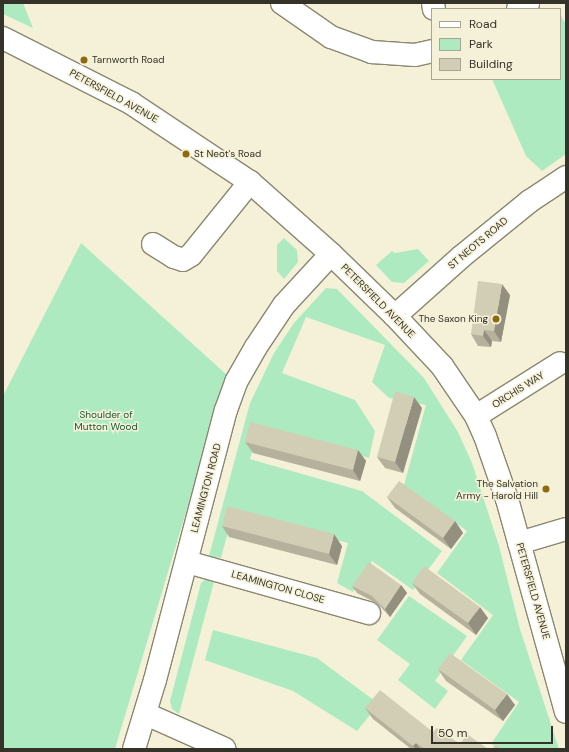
<!DOCTYPE html>
<html>
<head>
<meta charset="utf-8">
<style>
	body { margin:0 }
	#map { position:relative; width:569px; height:752px; overflow:hidden; background:#f5f1d8; font-family:"DM Sans",sans-serif }
	div>[style] { position:absolute }
	[style*='--x'] { left:calc(var(--x)*1px); top:calc(var(--y)*1px); width:calc(var(--w)*1px); rotate:calc(var(--a)*1deg) }
	.green>* { inset:0; background:#aeeac0 }
	.roads { filter:drop-shadow(1px 0 #8b8770) drop-shadow(-1px 0 #8b8770) drop-shadow(0 1px #8b8770) drop-shadow(0 -1px #8b8770) }
	.minor>* { height:22px; margin:-11px; padding:0 11px; transform-origin:11px; border-radius:11px; background:#fff }
	.wall>* { inset:0; background:#b5b19c }
	.shaded-wall>* { inset:0; background:#93907f }
	.building>* { inset:0; background:#d2ceb5 }
	.dots>* { width:11px; height:11px; translate:-50% -50%; box-sizing:border-box; border:2px solid #f5f1d8; border-radius:50% }
	span { translate:-50% -50%; white-space:nowrap; text-align:center; line-height:1.15; -webkit-text-stroke:3px #f5f1d8; paint-order:stroke }
	.poi-label { font-size:10px; color:#353329 }
	.left { translate:0 -50%; text-align:left }
	.right { translate:-100% -50%; text-align:right }
	.street-label { font-size:10px; color:#353329 }
	.park-label { font-size:10px; color:#195733 }
	.frame { position:absolute; inset:0; border:4px solid #353329; pointer-events:none }
	.legend { position:absolute; left:431px; top:8px; width:130px; height:72px; box-sizing:border-box; background:#f5f1d8; border:1px solid #a8a592; margin:0; padding:5px 7px; list-style:none; font-size:12px; color:#353329 }
	.legend li { display:flex; align-items:center; gap:8px; height:20px }
	.legend b { width:20px; border:1px solid #a8a592 }
	.scale { position:absolute; left:431px; top:726px; width:122px; height:18px; box-sizing:border-box; border:2px solid #353329; border-top:0; padding-left:5px; font-size:12px; line-height:14px; white-space:nowrap; color:#353329; -webkit-text-stroke:3px #f5f1d8; paint-order:stroke }
</style>
</head>
<body>
<div id="map">
	<div class="green">
		<i style="clip-path:polygon(3px 3px,23px 3px,33px 28px,3px 14px)"></i>
		<i style="clip-path:polygon(560px 14px,566px 24px,566px 154px,542px 171px,526px 156px,492px 79px,560px 79px)"></i>
		<i style="clip-path:polygon(284px 238px,297px 250px,298px 262px,284px 279px,277px 271px,277px 245px)"></i>
		<i style="clip-path:polygon(81px 243px,227px 375px,115px 749px,3px 749px,3px 396px)"></i>
		<i style="clip-path:polygon(418px 249px,429px 261px,404px 283px,392px 282px,376px 265px,392px 251px,395px 253px)"></i>
		<i style="clip-path:polygon(326px 288px,337px 289px,424px 378px,458px 432px,472px 463px,499px 546px,520px 629px,559px 749px,499px 749px,491px 744px,519px 702px,461px 660px,493px 615px,437px 573px,467px 531px,404px 485px,426px 405px,389px 398px,372px 382px,385px 345px,306px 317px,282px 373px,355px 400px,375px 431px,369px 458px,259px 428px,250px 459px,362px 491px,442px 551px,413px 590px,372px 561px,353px 592px,337px 583px,348px 543px,233px 513px,221px 558px,209px 556px,250px 403px,274px 353px,294px 323px)"></i>
		<i style="clip-path:polygon(210px 576px,215px 578px,179px 714px,172px 709px,170px 701px,201px 583px)"></i>
		<i style="clip-path:polygon(409px 596px,467px 636px,435px 681px,448px 691px,435px 709px,398px 680px,410px 664px,377px 640px)"></i>
		<i style="clip-path:polygon(213px 630px,317px 658px,379px 704px,357px 731px,293px 691px,205px 660px)"></i>
	</div>
	<div class="roads">
		<div class="minor">
			<i style="--x:282;--y:3;--w:60;--a:34.8"></i>
			<i style="--x:331;--y:37;--w:44;--a:20.1"></i>
			<i style="--x:372;--y:52;--w:43;--a:4"></i>
			<i style="--x:415;--y:55;--w:17;--a:-13"></i>
			<i style="--x:433;--y:3;--w:6;--a:81"></i>
			<i style="--x:518;--y:9;--w:12;--a:-31"></i>
			<i style="--x:3;--y:38;--w:144;--a:26.9"></i>
			<i style="--x:131;--y:103;--w:143;--a:33.6"></i>
			<i style="--x:250;--y:182;--w:108;--a:41.6"></i>
			<i style="--x:331;--y:254;--w:89;--a:44.1"></i>
			<i style="--x:395;--y:316;--w:69;--a:46.8"></i>
			<i style="--x:442;--y:366;--w:60;--a:55.8"></i>
			<i style="--x:476;--y:416;--w:22;--a:66"></i>
			<i style="--x:485;--y:436;--w:67;--a:70.8"></i>
			<i style="--x:507;--y:499;--w:221;--a:74.5"></i>
			<i style="--x:153;--y:244;--w:25;--a:32"></i>
			<i style="--x:174;--y:257;--w:9;--a:18"></i>
			<i style="--x:183;--y:260;--w:9;--a:-32"></i>
			<i style="--x:191;--y:255;--w:94;--a:-51.1"></i>
			<i style="--x:395;--y:316;--w:89;--a:-41.8"></i>
			<i style="--x:461;--y:257;--w:89;--a:-39.1"></i>
			<i style="--x:530;--y:201;--w:43;--a:-33.7"></i>
			<i style="--x:476;--y:416;--w:99;--a:-32.2"></i>
			<i style="--x:519;--y:543;--w:49;--a:-16.6"></i>
			<i style="--x:187;--y:562;--w:189;--a:15.7"></i>
			<i style="--x:146;--y:714;--w:86;--a:23.9"></i>
			<i style="--x:134;--y:749;--w:72;--a:-73.1"></i>
			<i style="--x:155;--y:680;--w:279;--a:-75.3"></i>
			<i style="--x:226;--y:410;--w:30;--a:-70"></i>
			<i style="--x:236;--y:382;--w:40;--a:-60.3"></i>
			<i style="--x:256;--y:347;--w:50;--a:-56.3"></i>
			<i style="--x:284;--y:305;--w:69;--a:-47.3"></i>
		</div>
	</div>
	<div class="wall">
		<i style="clip-path:polygon(510px 295px,501px 342px,492px 341px,491px 347px,478px 346px,471px 334px)"></i>
		<i style="clip-path:polygon(422px 408px,403px 473px,385px 468px,377px 457px)"></i>
		<i style="clip-path:polygon(245px 442px,358px 450px,366px 461px,360px 481px,253px 453px)"></i>
		<i style="clip-path:polygon(387px 497px,455px 521px,463px 533px,451px 549px,395px 508px)"></i>
		<i style="clip-path:polygon(222px 526px,342px 546px,337px 565px,229px 537px)"></i>
		<i style="clip-path:polygon(412px 583px,488px 618px,476px 635px,420px 594px)"></i>
		<i style="clip-path:polygon(401px 585px,407px 593px,390px 617px,378px 604px,357px 593px,352px 586px)"></i>
		<i style="clip-path:polygon(438px 669px,515px 705px,503px 721px,446px 681px)"></i>
		<i style="clip-path:polygon(365px 708px,433px 732px,460px 744px,488px 749px,411px 749px,373px 719px)"></i>
	</div>
	<div class="shaded-wall">
		<i style="clip-path:polygon(502px 284px,510px 295px,501px 342px,494px 331px)"></i>
		<i style="clip-path:polygon(484px 330px,492px 341px,491px 347px,483px 336px)"></i>
		<i style="clip-path:polygon(414px 397px,422px 408px,403px 473px,395px 462px)"></i>
		<i style="clip-path:polygon(358px 450px,366px 461px,360px 481px,353px 470px)"></i>
		<i style="clip-path:polygon(455px 521px,463px 533px,451px 549px,443px 538px)"></i>
		<i style="clip-path:polygon(334px 534px,342px 546px,337px 565px,329px 554px)"></i>
		<i style="clip-path:polygon(401px 585px,407px 593px,390px 617px,385px 609px)"></i>
		<i style="clip-path:polygon(480px 607px,488px 618px,476px 635px,468px 623px)"></i>
		<i style="clip-path:polygon(507px 694px,515px 705px,503px 721px,495px 710px)"></i>
		<i style="clip-path:polygon(416px 743px,420px 749px,416px 749px,413px 746px)"></i>
	</div>
	<div class="building">
		<i style="clip-path:polygon(478px 281px,502px 284px,494px 331px,484px 330px,483px 336px,471px 334px)"></i>
		<i style="clip-path:polygon(395px 391px,414px 397px,395px 462px,377px 457px)"></i>
		<i style="clip-path:polygon(250px 422px,358px 450px,353px 470px,245px 442px)"></i>
		<i style="clip-path:polygon(399px 481px,455px 521px,443px 538px,387px 497px)"></i>
		<i style="clip-path:polygon(227px 506px,334px 534px,329px 554px,222px 526px)"></i>
		<i style="clip-path:polygon(369px 562px,401px 585px,385px 609px,372px 596px,352px 586px)"></i>
		<i style="clip-path:polygon(424px 566px,480px 607px,468px 623px,412px 583px)"></i>
		<i style="clip-path:polygon(450px 653px,507px 694px,495px 710px,438px 669px)"></i>
		<i style="clip-path:polygon(380px 690px,433px 732px,437px 728px,460px 744px,467px 734px,488px 749px,425px 749px,416px 743px,413px 746px,365px 708px)"></i>
		<i style="clip-path:polygon(496px 744px,502px 749px,492px 749px)"></i>
	</div>
	<div class="dots">
		<i style="left:84px;top:60px;background:#8e6a0e"></i>
		<i style="left:186px;top:154px;background:#8e6a0e"></i>
		<i style="left:496px;top:319px;background:#8e6a0e"></i>
		<i style="left:546px;top:489px;background:#8e6a0e"></i>
	</div>
	<div class="poi-label">
		<span class="left" style="left:92px;top:60px">Tarnworth Road</span>
		<span class="left" style="left:194px;top:154px">St Neot's Road</span>
		<span class="right" style="left:488px;top:319px">The Saxon King</span>
		<span class="right" style="left:538px;top:489px">The Salvation<br>Army - Harold Hill</span>
	</div>
	<div class="street-label">
		<span style="left:114px;top:96px;rotate:29deg">PETERSFIELD AVENUE</span>
		<span style="left:478px;top:243px;rotate:-40deg">ST NEOTS ROAD</span>
		<span style="left:378px;top:301px;rotate:45deg">PETERSFIELD AVENUE</span>
		<span style="left:518px;top:390px;rotate:-32deg">ORCHIS WAY</span>
		<span style="left:206px;top:488px;rotate:-75deg">LEAMINGTON ROAD</span>
		<span style="left:278px;top:587px;rotate:16deg">LEAMINGTON CLOSE</span>
		<span style="left:533px;top:591px;rotate:74deg">PETERSFIELD AVENUE</span>
	</div>
	<div class="park-label">
		<span style="left:106px;top:420px">Shoulder of<br>Mutton Wood</span>
	</div>
	<div class="frame"></div>
	<ul class="legend">
	<li><b style="height:5px;background:#fff"></b>Road</li>
	<li><b style="height:11px;background:#aeeac0"></b>Park</li>
	<li><b style="height:11px;background:#d2ceb5"></b>Building</li>
	</ul>
	<div class="scale">50 m</div>
</div>
</body>
</html>
